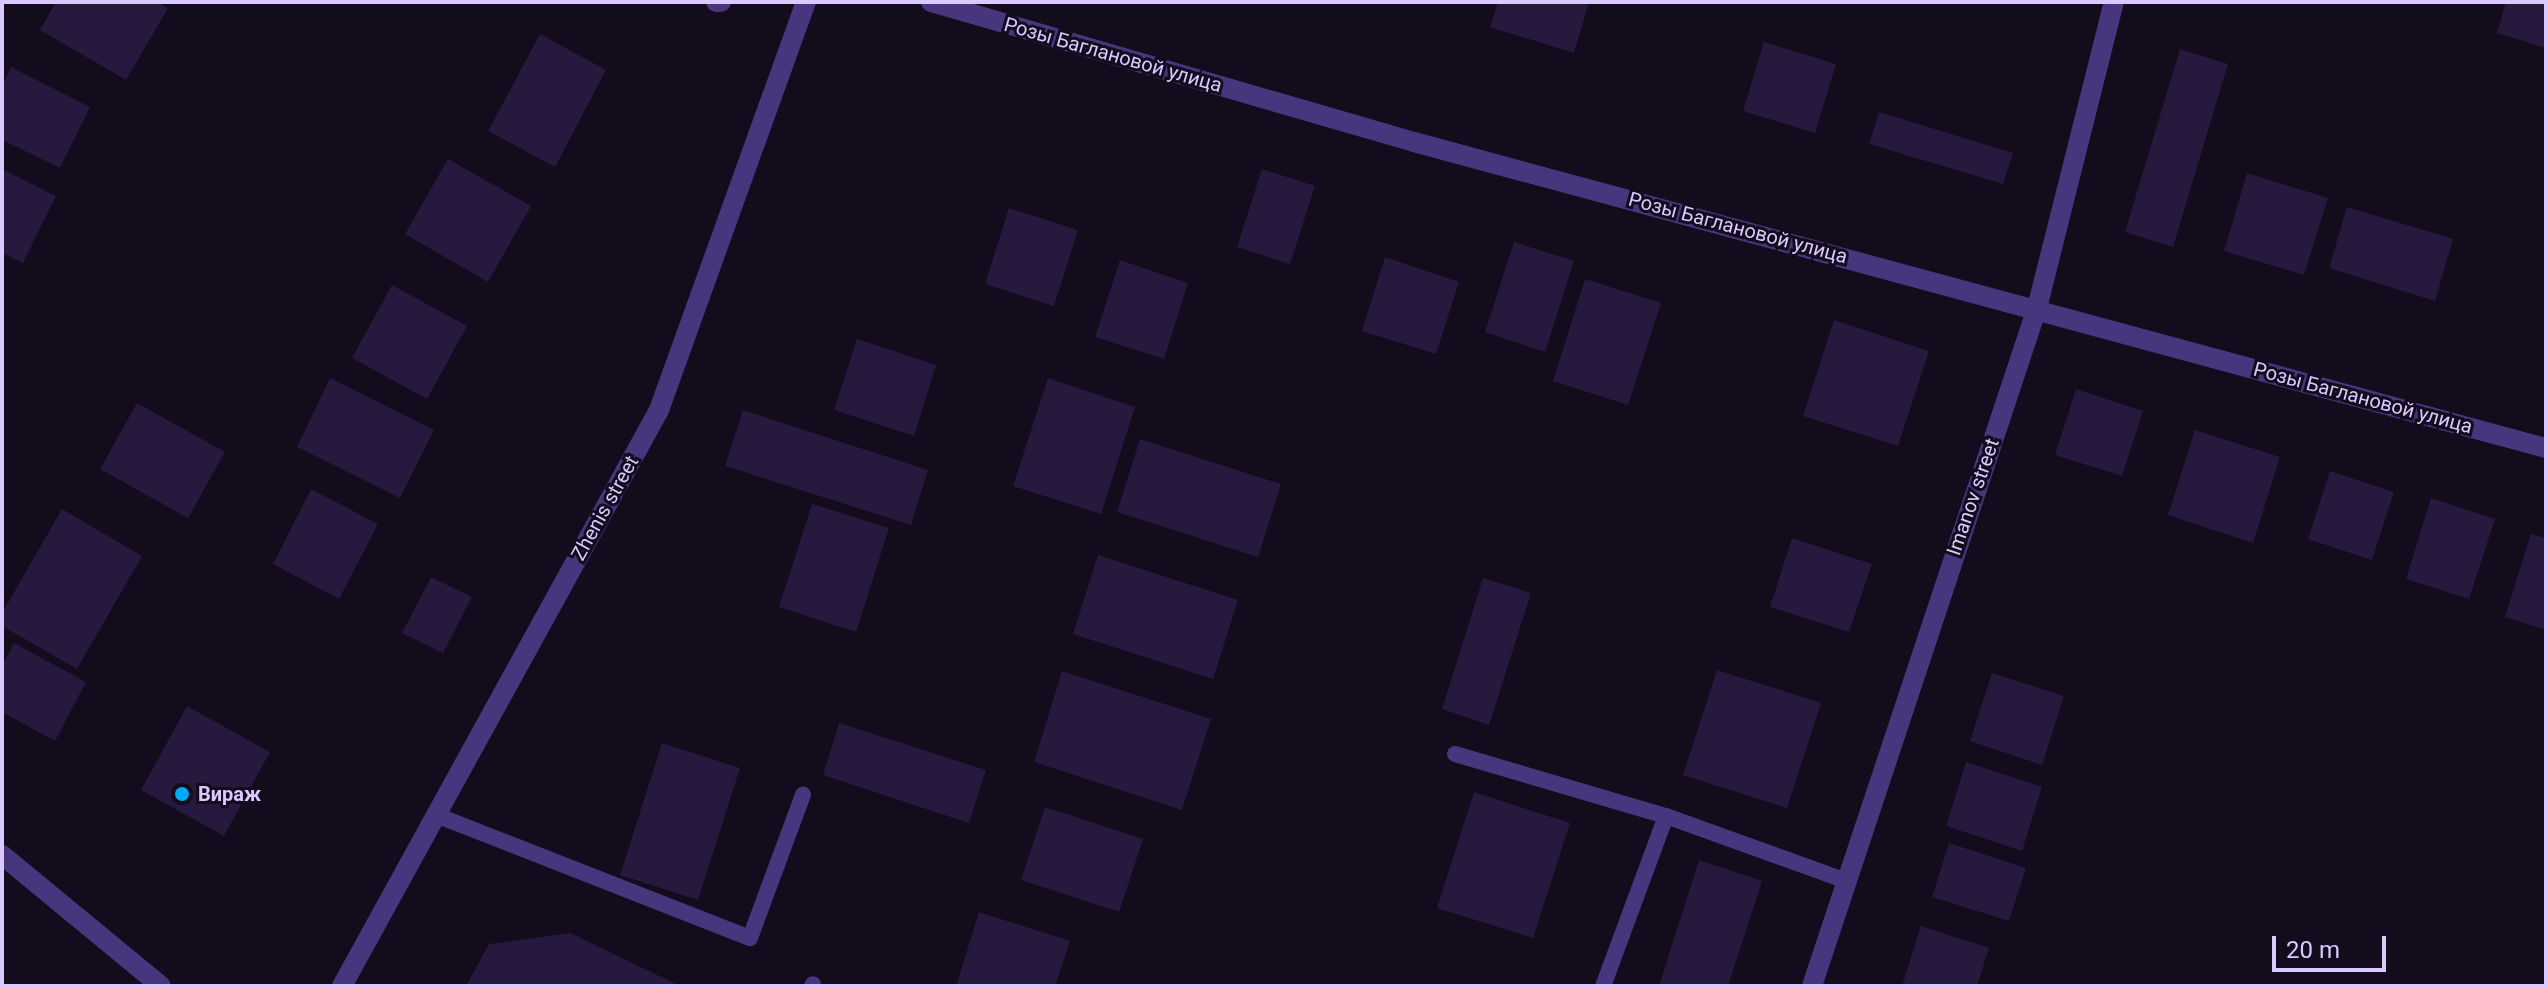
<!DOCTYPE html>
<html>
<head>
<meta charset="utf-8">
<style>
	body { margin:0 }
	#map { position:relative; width:2548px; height:988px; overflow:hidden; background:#120c1d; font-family:Roboto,sans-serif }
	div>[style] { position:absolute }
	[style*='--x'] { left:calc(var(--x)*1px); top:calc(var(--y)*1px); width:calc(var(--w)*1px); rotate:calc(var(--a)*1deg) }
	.building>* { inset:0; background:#27183e }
	.lane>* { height:16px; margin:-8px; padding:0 8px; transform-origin:8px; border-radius:8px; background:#47367d }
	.street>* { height:20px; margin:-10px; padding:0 10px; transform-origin:10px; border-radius:10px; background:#47367d }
	.dots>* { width:22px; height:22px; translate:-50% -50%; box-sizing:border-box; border:4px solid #120c1d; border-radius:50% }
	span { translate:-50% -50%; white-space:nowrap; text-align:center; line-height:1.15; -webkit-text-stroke:6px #120c1d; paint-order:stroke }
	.street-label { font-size:20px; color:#dac8ff }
	.poi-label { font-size:20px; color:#dac8ff; font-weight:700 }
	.left { translate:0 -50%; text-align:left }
	.frame { position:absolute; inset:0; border:4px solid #dac8ff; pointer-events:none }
	.scale { position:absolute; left:2272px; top:936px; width:114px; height:36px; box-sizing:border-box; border:4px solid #dac8ff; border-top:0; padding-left:10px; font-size:24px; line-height:28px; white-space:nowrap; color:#dac8ff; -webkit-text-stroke:6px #120c1d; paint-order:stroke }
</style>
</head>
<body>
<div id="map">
	<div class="building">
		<i style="clip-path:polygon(56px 2px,158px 2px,168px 8px,126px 80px,40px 30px)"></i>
		<i style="clip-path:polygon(1498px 2px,1589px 2px,1574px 53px,1490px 27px)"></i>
		<i style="clip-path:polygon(2506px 2px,2546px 2px,2546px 48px,2497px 33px)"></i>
		<i style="clip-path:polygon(540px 34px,606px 70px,555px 167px,488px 131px)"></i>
		<i style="clip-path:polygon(1764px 42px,1836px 64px,1815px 133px,1743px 111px)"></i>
		<i style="clip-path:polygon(2180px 49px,2228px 64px,2173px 247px,2125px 232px)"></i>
		<i style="clip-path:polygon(11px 67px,90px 107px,60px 168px,2px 140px,2px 86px)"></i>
		<i style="clip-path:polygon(1879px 112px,2013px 153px,2003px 184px,1869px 144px)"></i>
		<i style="clip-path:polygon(448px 159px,531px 206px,488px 282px,405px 234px)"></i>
		<i style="clip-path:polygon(2px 169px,56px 196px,23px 263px,2px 253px)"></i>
		<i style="clip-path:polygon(1262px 169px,1315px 186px,1290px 264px,1237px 247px)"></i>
		<i style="clip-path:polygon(2247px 173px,2328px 198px,2304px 275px,2224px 251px)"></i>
		<i style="clip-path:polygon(2347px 207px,2453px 239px,2435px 301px,2329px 268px)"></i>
		<i style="clip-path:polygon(1009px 208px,1078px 230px,1054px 306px,985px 284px)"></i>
		<i style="clip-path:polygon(1514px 242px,1574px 261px,1545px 352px,1485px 332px)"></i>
		<i style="clip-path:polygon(1385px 257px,1459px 282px,1436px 354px,1362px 331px)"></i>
		<i style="clip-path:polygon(1120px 260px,1188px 283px,1164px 359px,1095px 337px)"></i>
		<i style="clip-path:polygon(1585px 279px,1661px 303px,1628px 405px,1553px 381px)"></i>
		<i style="clip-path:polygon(392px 285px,467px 326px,427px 399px,352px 358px)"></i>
		<i style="clip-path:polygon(1834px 320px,1929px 351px,1898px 446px,1803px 416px)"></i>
		<i style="clip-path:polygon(857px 339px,936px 365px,914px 436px,834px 410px)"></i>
		<i style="clip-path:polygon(330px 378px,434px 430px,400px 498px,297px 447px)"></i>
		<i style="clip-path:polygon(1048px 378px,1135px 407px,1101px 514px,1013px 486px)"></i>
		<i style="clip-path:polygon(2076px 389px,2143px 411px,2122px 476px,2055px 455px)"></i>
		<i style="clip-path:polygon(137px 403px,225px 452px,188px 518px,100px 469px)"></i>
		<i style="clip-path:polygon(743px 410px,928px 470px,911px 525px,725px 466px)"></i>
		<i style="clip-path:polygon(2195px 430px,2280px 457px,2253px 543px,2168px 515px)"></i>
		<i style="clip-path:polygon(1140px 439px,1281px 484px,1258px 557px,1117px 512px)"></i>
		<i style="clip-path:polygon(2330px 471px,2394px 492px,2372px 560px,2308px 539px)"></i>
		<i style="clip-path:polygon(311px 489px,378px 524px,339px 599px,273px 564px)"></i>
		<i style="clip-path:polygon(2431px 498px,2495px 519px,2469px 599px,2406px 579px)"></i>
		<i style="clip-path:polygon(812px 504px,889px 528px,856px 632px,779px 607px)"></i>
		<i style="clip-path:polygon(62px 509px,142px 556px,77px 669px,2px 626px,2px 613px)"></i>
		<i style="clip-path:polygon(2531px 534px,2546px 538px,2546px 630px,2505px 617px)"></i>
		<i style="clip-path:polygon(1792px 538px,1872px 564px,1849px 632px,1770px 607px)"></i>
		<i style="clip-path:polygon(1098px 555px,1238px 600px,1213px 679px,1073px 634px)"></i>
		<i style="clip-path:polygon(431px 577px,472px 597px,443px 653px,402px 633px)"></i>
		<i style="clip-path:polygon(1483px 578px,1531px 593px,1489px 725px,1442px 709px)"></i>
		<i style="clip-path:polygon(14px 643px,86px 682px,55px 741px,2px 712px,2px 666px)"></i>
		<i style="clip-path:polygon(1717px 670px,1821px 703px,1787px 808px,1683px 775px)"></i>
		<i style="clip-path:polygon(1062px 671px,1211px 719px,1182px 810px,1034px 762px)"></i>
		<i style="clip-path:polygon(1992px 673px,2064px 696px,2042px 765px,1970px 741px)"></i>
		<i style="clip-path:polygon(187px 706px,270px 752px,224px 836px,141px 790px)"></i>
		<i style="clip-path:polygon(839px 723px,986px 770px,969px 823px,823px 775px)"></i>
		<i style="clip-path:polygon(662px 743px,740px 768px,698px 900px,620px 875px)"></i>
		<i style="clip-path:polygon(1966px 762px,2042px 787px,2022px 851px,1946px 826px)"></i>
		<i style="clip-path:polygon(1474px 792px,1570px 823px,1533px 938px,1437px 908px)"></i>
		<i style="clip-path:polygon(1045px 807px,1143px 839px,1119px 912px,1021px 880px)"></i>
		<i style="clip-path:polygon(1949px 843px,2026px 868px,2009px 921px,1932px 897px)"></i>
		<i style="clip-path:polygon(1699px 860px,1762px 881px,1728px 986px,1659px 986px)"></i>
		<i style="clip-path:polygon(979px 912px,1070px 941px,1055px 986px,956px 986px)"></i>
		<i style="clip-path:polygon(1921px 926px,1989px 948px,1977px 986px,1902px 986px)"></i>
		<i style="clip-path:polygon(570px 933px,680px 986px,466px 986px,489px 944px)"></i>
	</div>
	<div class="lane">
		<i style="--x:1455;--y:754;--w:220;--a:16.4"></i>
		<i style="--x:1666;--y:816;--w:181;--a:110.3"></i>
		<i style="--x:436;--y:815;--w:337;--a:21.4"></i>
		<i style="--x:750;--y:938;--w:153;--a:-69.7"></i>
		<i style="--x:1666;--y:816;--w:189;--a:19.8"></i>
		<i style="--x:812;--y:986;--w:2;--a:-63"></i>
	</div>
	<div class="street">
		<i style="--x:716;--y:2;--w:5;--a:0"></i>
		<i style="--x:931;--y:2;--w:503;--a:16.16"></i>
		<i style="--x:1414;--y:142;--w:1173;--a:15.13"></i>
		<i style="--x:2;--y:855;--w:206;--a:39.5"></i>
		<i style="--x:342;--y:986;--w:657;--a:-61.17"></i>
		<i style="--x:659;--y:410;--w:434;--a:-70.2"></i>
		<i style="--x:1812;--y:986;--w:714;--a:-71.64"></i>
		<i style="--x:2037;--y:308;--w:316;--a:-75.9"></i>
	</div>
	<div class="dots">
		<i style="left:182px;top:794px;background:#00a9f3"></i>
	</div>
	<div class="street-label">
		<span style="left:1113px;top:55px;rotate:16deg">Розы Баглановой улица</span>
		<span style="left:1738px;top:228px;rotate:15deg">Розы Баглановой улица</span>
		<span style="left:2363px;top:398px;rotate:15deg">Розы Баглановой улица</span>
		<span style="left:1973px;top:497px;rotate:-71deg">Imanov street</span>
		<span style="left:605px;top:508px;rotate:-61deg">Zhenis street</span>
	</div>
	<div class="poi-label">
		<span class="left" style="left:198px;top:794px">Вираж</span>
	</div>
	<div class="frame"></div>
	<div class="scale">20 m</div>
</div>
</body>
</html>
